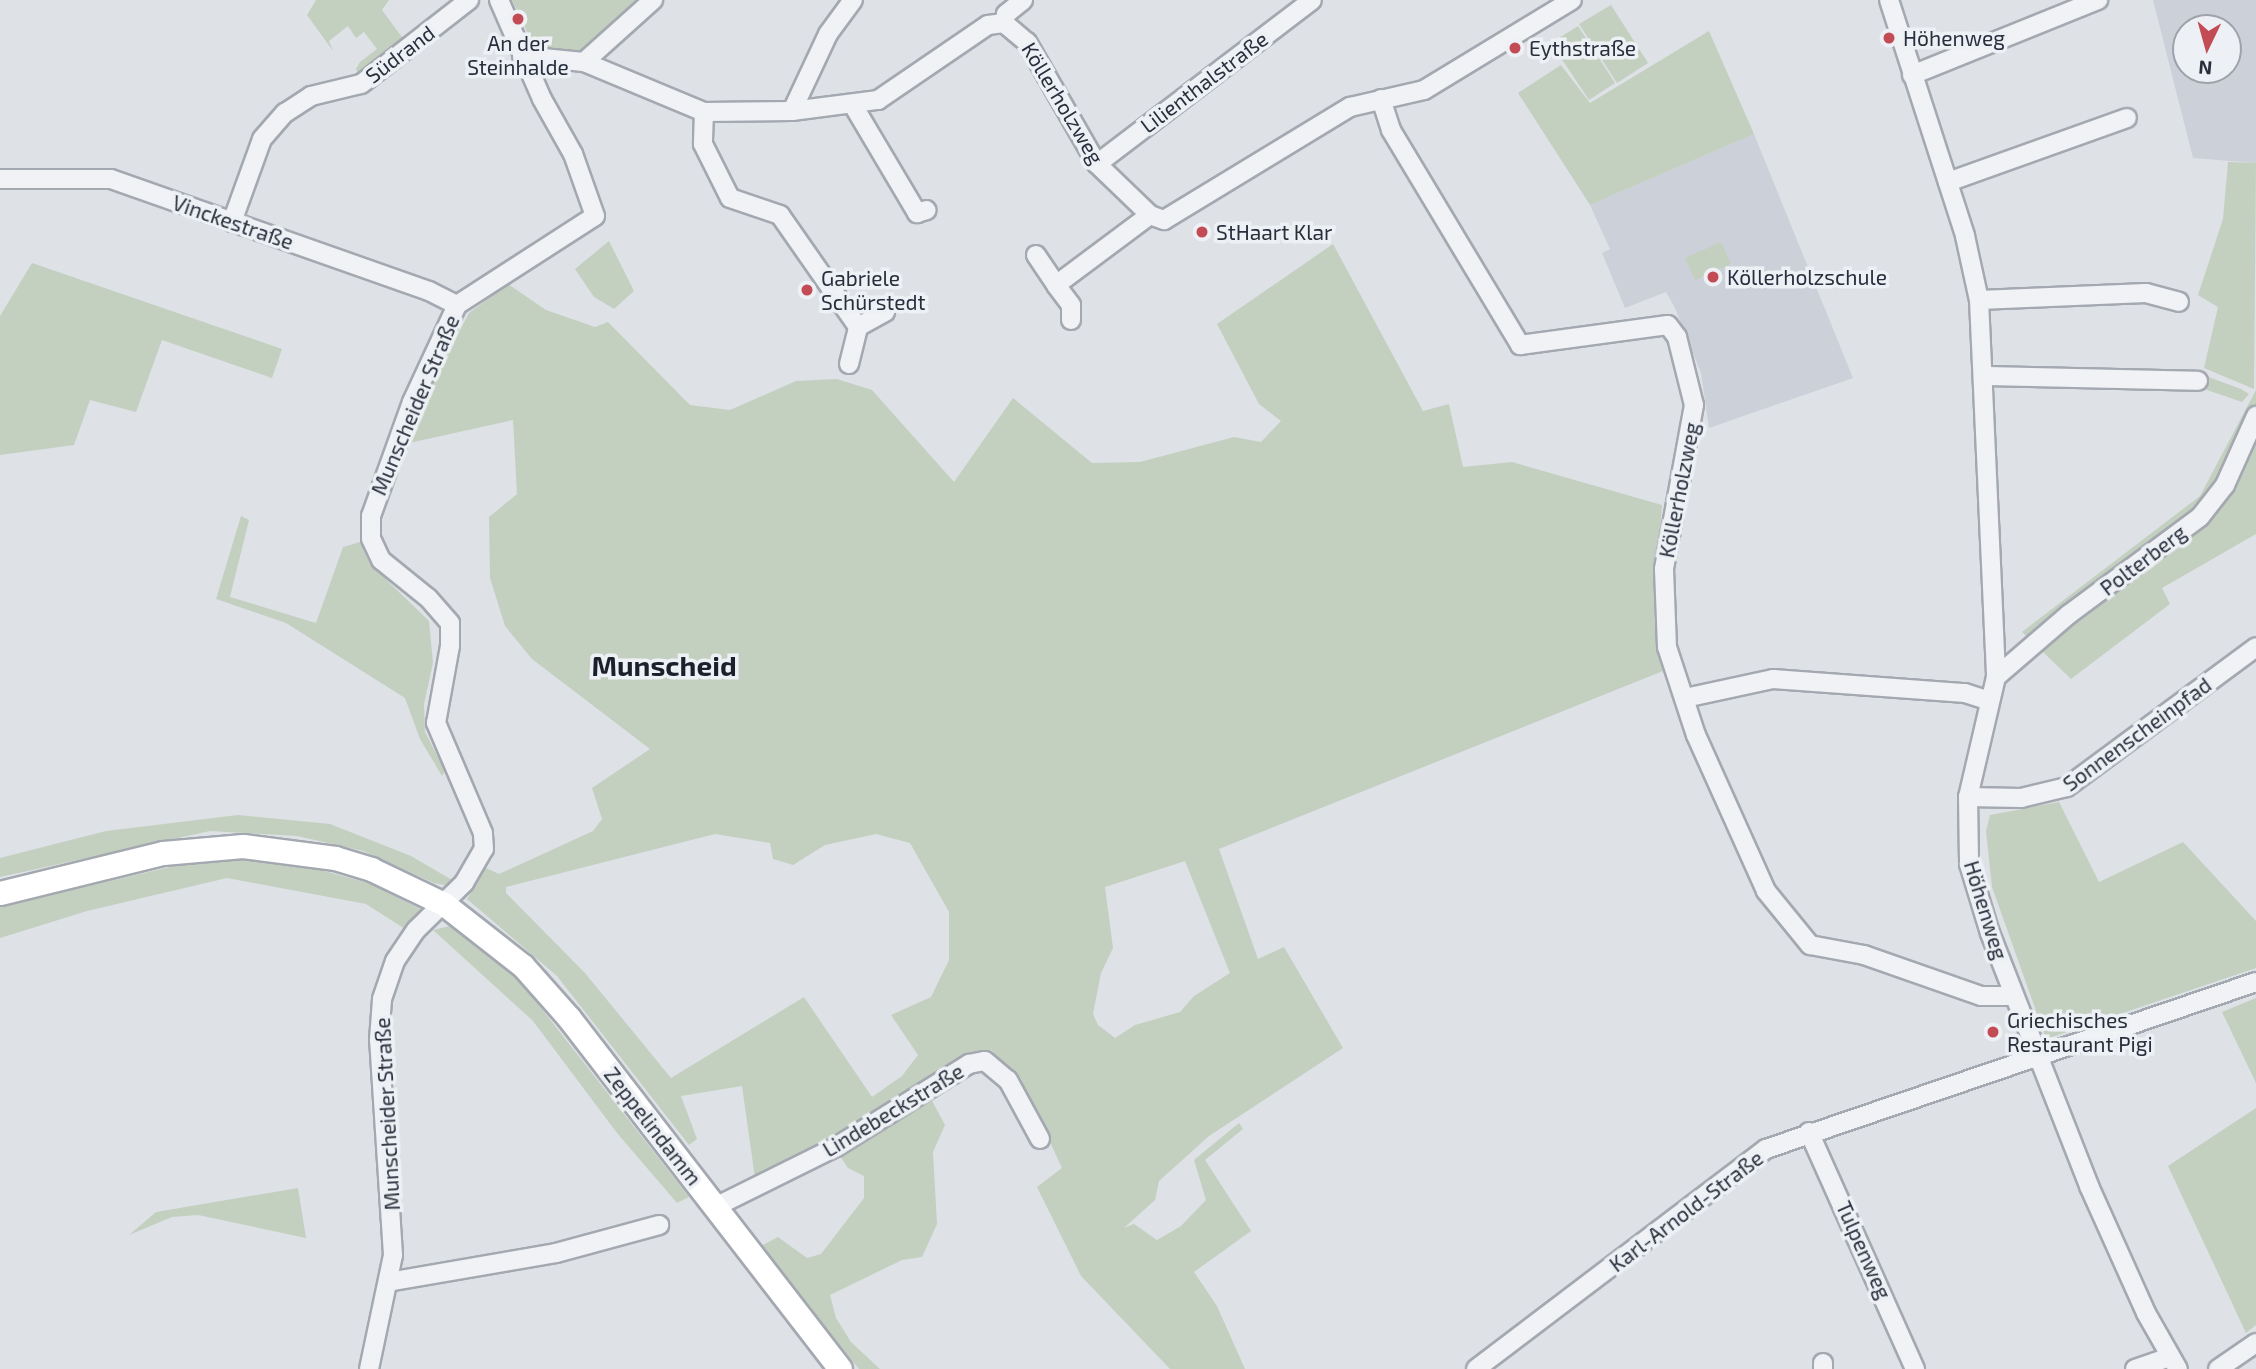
<!DOCTYPE html>
<html>
<head>
<meta charset="utf-8">
<style>
	body { margin:0 }
	#map { position:relative; width:2256px; height:1369px; overflow:hidden; background:#dee1e6; font-family:"Exo 2",sans-serif }
	div>[style] { position:absolute }
	[style*='--x'] { left:calc(var(--x)*1px); top:calc(var(--y)*1px); width:calc(var(--w)*1px); rotate:calc(var(--a)*1deg) }
	.built>* { inset:0; background:#ccd0d8 }
	.green>* { inset:0; background:#c3d0c0 }
	.roads { filter:drop-shadow(2px 0 #a4a8b0) drop-shadow(-2px 0 #a4a8b0) drop-shadow(0 2px #a4a8b0) drop-shadow(0 -2px #a4a8b0) }
	.minor>* { height:18px; margin:-9px; padding:0 9px; transform-origin:9px; border-radius:9px; background:#f0f2f5 }
	.major>* { height:23px; margin:-11.5px; padding:0 11.5px; transform-origin:11.5px; border-radius:11.5px; background:#fff }
	.dots>* { width:19px; height:19px; translate:-50% -50%; box-sizing:border-box; border:4px solid #edf0f4; border-radius:50% }
	span { translate:-50% -50%; white-space:nowrap; text-align:center; line-height:1.15; -webkit-text-stroke:7px #edf0f4; paint-order:stroke }
	.poi-label { font-size:21px; color:#282e3c }
	.left { translate:0 -50%; text-align:left }
	.street-label { font-size:21px; color:#282e3c }
	.district-label { font-size:28px; color:#1b202d; font-weight:700 }
	.north { position:absolute; left:2172px; top:14px; width:70px; height:70px; box-sizing:border-box; background:#edf0f4; border:2px solid #9ea2aa; border-radius:50%; rotate:185deg; font-size:19px; font-weight:700; line-height:28px; text-align:center; color:#282e3c }
	.north::after { content:''; display:block; margin:auto; width:24px; height:32px; background:#c34b56; clip-path:polygon(50% 0,100% 100%,50% 72%,0 100%) }
</style>
</head>
<body>
<div id="map">
	<div class="built">
		<i style="clip-path:polygon(evenodd,2153px 0,2256px 0,2256px 163px,2193px 158px,2153px 0,2186px 28px,2228px 28px,2228px 70px,2186px 70px,2186px 28px)"></i>
		<i style="clip-path:polygon(1754px 134px,1853px 378px,1709px 428px,1701px 373px,1675px 308px,1666px 292px,1625px 308px,1602px 253px,1610px 249px,1590px 205px)"></i>
	</div>
	<div class="green">
		<i style="clip-path:polygon(316px 0,389px 0,382px 10px,407px 44px,359px 75px,356px 69px,360px 62px,377px 49px,364px 32px,356px 38px,348px 26px,329px 41px,333px 51px,307px 15px)"></i>
		<i style="clip-path:polygon(512px 0,636px 0,584px 56px,533px 44px)"></i>
		<i style="clip-path:polygon(1611px 5px,1648px 63px,1617px 83px,1579px 24px)"></i>
		<i style="clip-path:polygon(1578px 26px,1615px 83px,1589px 100px,1551px 43px)"></i>
		<i style="clip-path:polygon(1709px 31px,1754px 134px,1590px 205px,1518px 93px,1561px 65px,1590px 103px)"></i>
		<i style="clip-path:polygon(2228px 162px,2256px 163px,2254px 389px,2204px 368px,2218px 307px,2198px 295px,2223px 219px)"></i>
		<i style="clip-path:polygon(609px 241px,634px 291px,614px 309px,594px 297px,575px 269px)"></i>
		<i style="clip-path:polygon(1721px 242px,1731px 264px,1695px 280px,1685px 258px)"></i>
		<i style="clip-path:polygon(evenodd,1333px 244px,1423px 411px,1449px 404px,1463px 467px,1512px 462px,1662px 505px,1654px 617px,1663px 671px,1219px 849px,1258px 959px,1284px 947px,1343px 1048px,1209px 1136px,1159px 1181px,1155px 1200px,1124px 1228px,1134px 1224px,1157px 1240px,1181px 1226px,1206px 1200px,1194px 1160px,1239px 1123px,1243px 1129px,1205px 1160px,1251px 1231px,1194px 1272px,1217px 1306px,1245px 1369px,1170px 1369px,1081px 1276px,1037px 1187px,1062px 1168px,1021px 1079px,991px 1050px,935px 1080px,930px 1097px,945px 1125px,933px 1152px,937px 1224px,922px 1257px,902px 1260px,830px 1295px,836px 1318px,851px 1342px,880px 1369px,859px 1369px,761px 1246px,778px 1237px,807px 1258px,821px 1254px,864px 1198px,864px 1176px,848px 1168px,838px 1153px,755px 1178px,742px 1086px,681px 1096px,697px 1139px,689px 1145px,557px 976px,467px 899px,486px 868px,499px 874px,593px 831px,602px 819px,592px 788px,650px 749px,532px 659px,505px 626px,490px 578px,489px 517px,517px 494px,513px 420px,400px 445px,469px 313px,508px 284px,546px 310px,595px 327px,608px 322px,690px 405px,730px 410px,796px 381px,837px 379px,872px 390px,954px 482px,1013px 398px,1092px 463px,1140px 462px,1234px 437px,1261px 442px,1281px 421px,1259px 404px,1217px 324px,1333px 244px,715px 834px,770px 843px,773px 859px,793px 865px,825px 845px,876px 834px,910px 843px,949px 912px,949px 960px,931px 997px,891px 1015px,918px 1055px,902px 1076px,872px 1097px,804px 997px,671px 1078px,585px 973px,506px 893px,506px 887px,715px 834px,1333px 244px,1185px 861px,1230px 973px,1194px 996px,1180px 1012px,1135px 1025px,1115px 1038px,1098px 1025px,1093px 1014px,1101px 973px,1113px 948px,1105px 887px,1185px 861px)"></i>
		<i style="clip-path:polygon(32px 263px,282px 349px,272px 378px,162px 340px,136px 412px,90px 400px,74px 445px,0 455px,0 316px)"></i>
		<i style="clip-path:polygon(2203px 375px,2241px 389px,2249px 394px,2242px 402px,2207px 390px)"></i>
		<i style="clip-path:polygon(2256px 390px,2256px 534px,2162px 588px,2170px 604px,2071px 679px,2022px 632px,2200px 496px)"></i>
		<i style="clip-path:polygon(241px 516px,249px 520px,230px 597px,316px 623px,343px 547px,360px 542px,370px 564px,429px 621px,433px 663px,424px 704px,425px 732px,445px 771px,442px 776px,420px 739px,405px 698px,286px 623px,216px 599px)"></i>
		<i style="clip-path:polygon(2059px 802px,2099px 882px,2183px 842px,2256px 921px,2256px 968px,2046px 1039px,1992px 887px,1986px 831px,1990px 815px)"></i>
		<i style="clip-path:polygon(238px 815px,330px 824px,411px 856px,454px 881px,449px 886px,434px 883px,363px 851px,297px 836px,210px 831px,0 877px,0 858px,106px 831px)"></i>
		<i style="clip-path:polygon(204px 859px,274px 859px,303px 865px,371px 884px,424px 911px,405px 929px,366px 904px,227px 878px,87px 911px,0 938px,0 907px)"></i>
		<i style="clip-path:polygon(450px 926px,516px 976px,689px 1197px,677px 1203px,617px 1133px,533px 1021px,433px 930px)"></i>
		<i style="clip-path:polygon(2256px 998px,2256px 1083px,2222px 1012px)"></i>
		<i style="clip-path:polygon(2256px 1108px,2256px 1325px,2246px 1333px,2168px 1166px)"></i>
		<i style="clip-path:polygon(298px 1188px,306px 1238px,198px 1215px,172px 1217px,129px 1235px,156px 1212px)"></i>
	</div>
	<div class="roads">
		<div class="minor">
			<i style="--x:1889;--y:0;--w:248;--a:72.1"></i>
			<i style="--x:1965;--y:236;--w:66;--a:77.7"></i>
			<i style="--x:1979;--y:300;--w:377;--a:87.4"></i>
			<i style="--x:1996;--y:677;--w:123;--a:103.1"></i>
			<i style="--x:1968;--y:797;--w:67;--a:89.1"></i>
			<i style="--x:1969;--y:864;--w:72;--a:73.1"></i>
			<i style="--x:1990;--y:933;--w:272;--a:68.6"></i>
			<i style="--x:2089;--y:1186;--w:139;--a:65.8"></i>
			<i style="--x:2146;--y:1313;--w:64;--a:60.3"></i>
			<i style="--x:1004;--y:23;--w:9;--a:-77"></i>
			<i style="--x:1006;--y:14;--w:22;--a:-39"></i>
			<i style="--x:522;--y:56;--w:62;--a:5.5"></i>
			<i style="--x:584;--y:62;--w:130;--a:22.6"></i>
			<i style="--x:704;--y:112;--w:88;--a:-0.7"></i>
			<i style="--x:792;--y:111;--w:87;--a:-7.3"></i>
			<i style="--x:878;--y:100;--w:133;--a:-34.3"></i>
			<i style="--x:988;--y:25;--w:16;--a:-7"></i>
			<i style="--x:1004;--y:23;--w:30;--a:40"></i>
			<i style="--x:1027;--y:42;--w:141;--a:60.2"></i>
			<i style="--x:1097;--y:164;--w:74;--a:43.9"></i>
			<i style="--x:1150;--y:215;--w:15;--a:20"></i>
			<i style="--x:1164;--y:220;--w:218;--a:-31.3"></i>
			<i style="--x:1350;--y:107;--w:76;--a:-12.9"></i>
			<i style="--x:1424;--y:90;--w:173;--a:-31.3"></i>
			<i style="--x:584;--y:62;--w:93;--a:-41.9"></i>
			<i style="--x:1912;--y:75;--w:201;--a:-22"></i>
			<i style="--x:1381;--y:99;--w:33;--a:72"></i>
			<i style="--x:1391;--y:130;--w:251;--a:59"></i>
			<i style="--x:1520;--y:345;--w:149;--a:-7.7"></i>
			<i style="--x:1668;--y:325;--w:15;--a:53"></i>
			<i style="--x:1677;--y:337;--w:70;--a:76"></i>
			<i style="--x:1694;--y:405;--w:167;--a:100.4"></i>
			<i style="--x:1664;--y:569;--w:78;--a:87.8"></i>
			<i style="--x:1667;--y:647;--w:93;--a:71.8"></i>
			<i style="--x:1696;--y:735;--w:171;--a:65.8"></i>
			<i style="--x:1766;--y:891;--w:70;--a:50.8"></i>
			<i style="--x:1810;--y:945;--w:55;--a:10.5"></i>
			<i style="--x:1864;--y:955;--w:124;--a:19.3"></i>
			<i style="--x:1981;--y:996;--w:33;--a:0"></i>
			<i style="--x:853;--y:105;--w:126;--a:59.3"></i>
			<i style="--x:917;--y:213;--w:10;--a:-17"></i>
			<i style="--x:792;--y:111;--w:85;--a:-64.9"></i>
			<i style="--x:828;--y:34;--w:42;--a:-53.7"></i>
			<i style="--x:704;--y:112;--w:32;--a:92"></i>
			<i style="--x:703;--y:144;--w:60;--a:63.4"></i>
			<i style="--x:730;--y:198;--w:53;--a:18.8"></i>
			<i style="--x:780;--y:215;--w:136;--a:55.1"></i>
			<i style="--x:858;--y:327;--w:31;--a:-29"></i>
			<i style="--x:1097;--y:164;--w:270;--a:-37.3"></i>
			<i style="--x:0;--y:179;--w:111;--a:0"></i>
			<i style="--x:111;--y:179;--w:337;--a:19.4"></i>
			<i style="--x:429;--y:291;--w:31;--a:27"></i>
			<i style="--x:1948;--y:182;--w:190;--a:-19.7"></i>
			<i style="--x:232;--y:222;--w:88;--a:-70.1"></i>
			<i style="--x:262;--y:139;--w:35;--a:-49"></i>
			<i style="--x:285;--y:113;--w:31;--a:-33"></i>
			<i style="--x:311;--y:96;--w:51;--a:-13.5"></i>
			<i style="--x:361;--y:84;--w:137;--a:-37.9"></i>
			<i style="--x:1036;--y:255;--w:36;--a:56"></i>
			<i style="--x:1979;--y:300;--w:167;--a:-2.4"></i>
			<i style="--x:2146;--y:293;--w:34;--a:15"></i>
			<i style="--x:1071;--y:320;--w:15;--a:-90"></i>
			<i style="--x:1071;--y:305;--w:25;--a:-127"></i>
			<i style="--x:1056;--y:285;--w:117;--a:-36.7"></i>
			<i style="--x:849;--y:364;--w:38;--a:-76"></i>
			<i style="--x:1985;--y:376;--w:213;--a:1.3"></i>
			<i style="--x:1996;--y:677;--w:95;--a:-40.7"></i>
			<i style="--x:2068;--y:615;--w:164;--a:-36.6"></i>
			<i style="--x:2200;--y:517;--w:41;--a:-52"></i>
			<i style="--x:2225;--y:485;--w:76;--a:-65.8"></i>
			<i style="--x:1685;--y:698;--w:90;--a:-12.2"></i>
			<i style="--x:1773;--y:679;--w:193;--a:4.2"></i>
			<i style="--x:1965;--y:693;--w:26;--a:18"></i>
			<i style="--x:1968;--y:797;--w:53;--a:1.1"></i>
			<i style="--x:2021;--y:798;--w:47;--a:-13.4"></i>
			<i style="--x:2067;--y:787;--w:235;--a:-36.5"></i>
			<i style="--x:1809;--y:1132;--w:260;--a:65.9"></i>
			<i style="--x:715;--y:1207;--w:135;--a:-26.4"></i>
			<i style="--x:836;--y:1147;--w:157;--a:-32"></i>
			<i style="--x:969;--y:1064;--w:16;--a:-11"></i>
			<i style="--x:985;--y:1061;--w:30;--a:40"></i>
			<i style="--x:1008;--y:1080;--w:67;--a:61.5"></i>
			<i style="--x:388;--y:1282;--w:170;--a:-9.8"></i>
			<i style="--x:556;--y:1253;--w:107;--a:-15.2"></i>
			<i style="--x:1823;--y:1363;--w:6;--a:90"></i>
			<i style="--x:369;--y:1369;--w:116;--a:-78.1"></i>
			<i style="--x:393;--y:1255;--w:215;--a:-93.7"></i>
			<i style="--x:379;--y:1040;--w:41;--a:-85.8"></i>
			<i style="--x:382;--y:999;--w:40;--a:-71.1"></i>
			<i style="--x:395;--y:961;--w:37;--a:-56"></i>
			<i style="--x:416;--y:930;--w:67;--a:-44.4"></i>
			<i style="--x:464;--y:883;--w:39;--a:-60"></i>
			<i style="--x:484;--y:849;--w:16;--a:-94"></i>
			<i style="--x:483;--y:833;--w:120;--a:-113.1"></i>
			<i style="--x:436;--y:723;--w:78;--a:-79.7"></i>
			<i style="--x:450;--y:646;--w:23;--a:-90"></i>
			<i style="--x:450;--y:623;--w:33;--a:-131"></i>
			<i style="--x:428;--y:598;--w:60;--a:-141"></i>
			<i style="--x:381;--y:560;--w:23;--a:-115"></i>
			<i style="--x:371;--y:539;--w:23;--a:-90"></i>
			<i style="--x:371;--y:516;--w:121;--a:-70.2"></i>
			<i style="--x:412;--y:402;--w:107;--a:-65.1"></i>
			<i style="--x:457;--y:305;--w:164;--a:-32.8"></i>
			<i style="--x:595;--y:216;--w:66;--a:-109.5"></i>
			<i style="--x:573;--y:154;--w:63;--a:-119.4"></i>
			<i style="--x:542;--y:99;--w:108;--a:-113.5"></i>
			<i style="--x:1476;--y:1369;--w:364;--a:-37.2"></i>
			<i style="--x:1766;--y:1149;--w:518;--a:-18.82"></i>
			<i style="--x:2135;--y:1369;--w:36;--a:-19"></i>
			<i style="--x:2218;--y:1369;--w:46;--a:-34.4"></i>
		</div>
		<div class="major">
			<i style="--x:0;--y:893;--w:168;--a:-13.8"></i>
			<i style="--x:163;--y:853;--w:80;--a:-5"></i>
			<i style="--x:243;--y:846;--w:93;--a:7.4"></i>
			<i style="--x:335;--y:858;--w:38;--a:17"></i>
			<i style="--x:371;--y:869;--w:81;--a:25.6"></i>
			<i style="--x:444;--y:904;--w:100;--a:38.1"></i>
			<i style="--x:523;--y:966;--w:69;--a:48.5"></i>
			<i style="--x:569;--y:1018;--w:443;--a:52.3"></i>
		</div>
	</div>
	<div class="dots">
		<i style="left:518px;top:19px;background:#c34b56"></i>
		<i style="left:1889px;top:38px;background:#c34b56"></i>
		<i style="left:1515px;top:48px;background:#c34b56"></i>
		<i style="left:1202px;top:232px;background:#c34b56"></i>
		<i style="left:1713px;top:277px;background:#c34b56"></i>
		<i style="left:807px;top:290px;background:#c34b56"></i>
		<i style="left:1993px;top:1032px;background:#c34b56"></i>
	</div>
	<div class="poi-label">
		<span class="left" style="left:1903px;top:38px">Höhenweg</span>
		<span style="left:518px;top:55px">An der<br>Steinhalde</span>
		<span class="left" style="left:1529px;top:48px">Eythstraße</span>
		<span class="left" style="left:1216px;top:232px">StHaart Klar</span>
		<span class="left" style="left:1727px;top:277px">Köllerholzschule</span>
		<span class="left" style="left:821px;top:290px">Gabriele<br>Schürstedt</span>
		<span class="left" style="left:2007px;top:1032px">Griechisches<br>Restaurant Pigi</span>
	</div>
	<div class="street-label">
		<span style="left:400px;top:54px;rotate:-37deg">Südrand</span>
		<span style="left:1204px;top:82px;rotate:-37deg">Lilienthalstraße</span>
		<span style="left:1063px;top:103px;rotate:59deg">Köllerholzweg</span>
		<span style="left:233px;top:222px;rotate:19deg">Vinckestraße</span>
		<span style="left:415px;top:405px;rotate:-67deg">Munscheider Straße</span>
		<span style="left:1679px;top:490px;rotate:-79deg">Köllerholzweg</span>
		<span style="left:2143px;top:560px;rotate:-37deg">Polterberg</span>
		<span style="left:2137px;top:734px;rotate:-36deg">Sonnenscheinpfad</span>
		<span style="left:1986px;top:910px;rotate:73deg">Höhenweg</span>
		<span style="left:893px;top:1110px;rotate:-31deg">Lindebeckstraße</span>
		<span style="left:387px;top:1114px;rotate:-93deg">Munscheider Straße</span>
		<span style="left:653px;top:1126px;rotate:52deg">Zeppelindamm</span>
		<span style="left:1686px;top:1211px;rotate:-37deg">Karl-Arnold-Straße</span>
		<span style="left:1864px;top:1250px;rotate:66deg">Tulpenweg</span>
	</div>
	<div class="district-label">
		<span style="left:664px;top:665px">Munscheid</span>
	</div>
	<div class="north">N</div>
</div>
</body>
</html>
